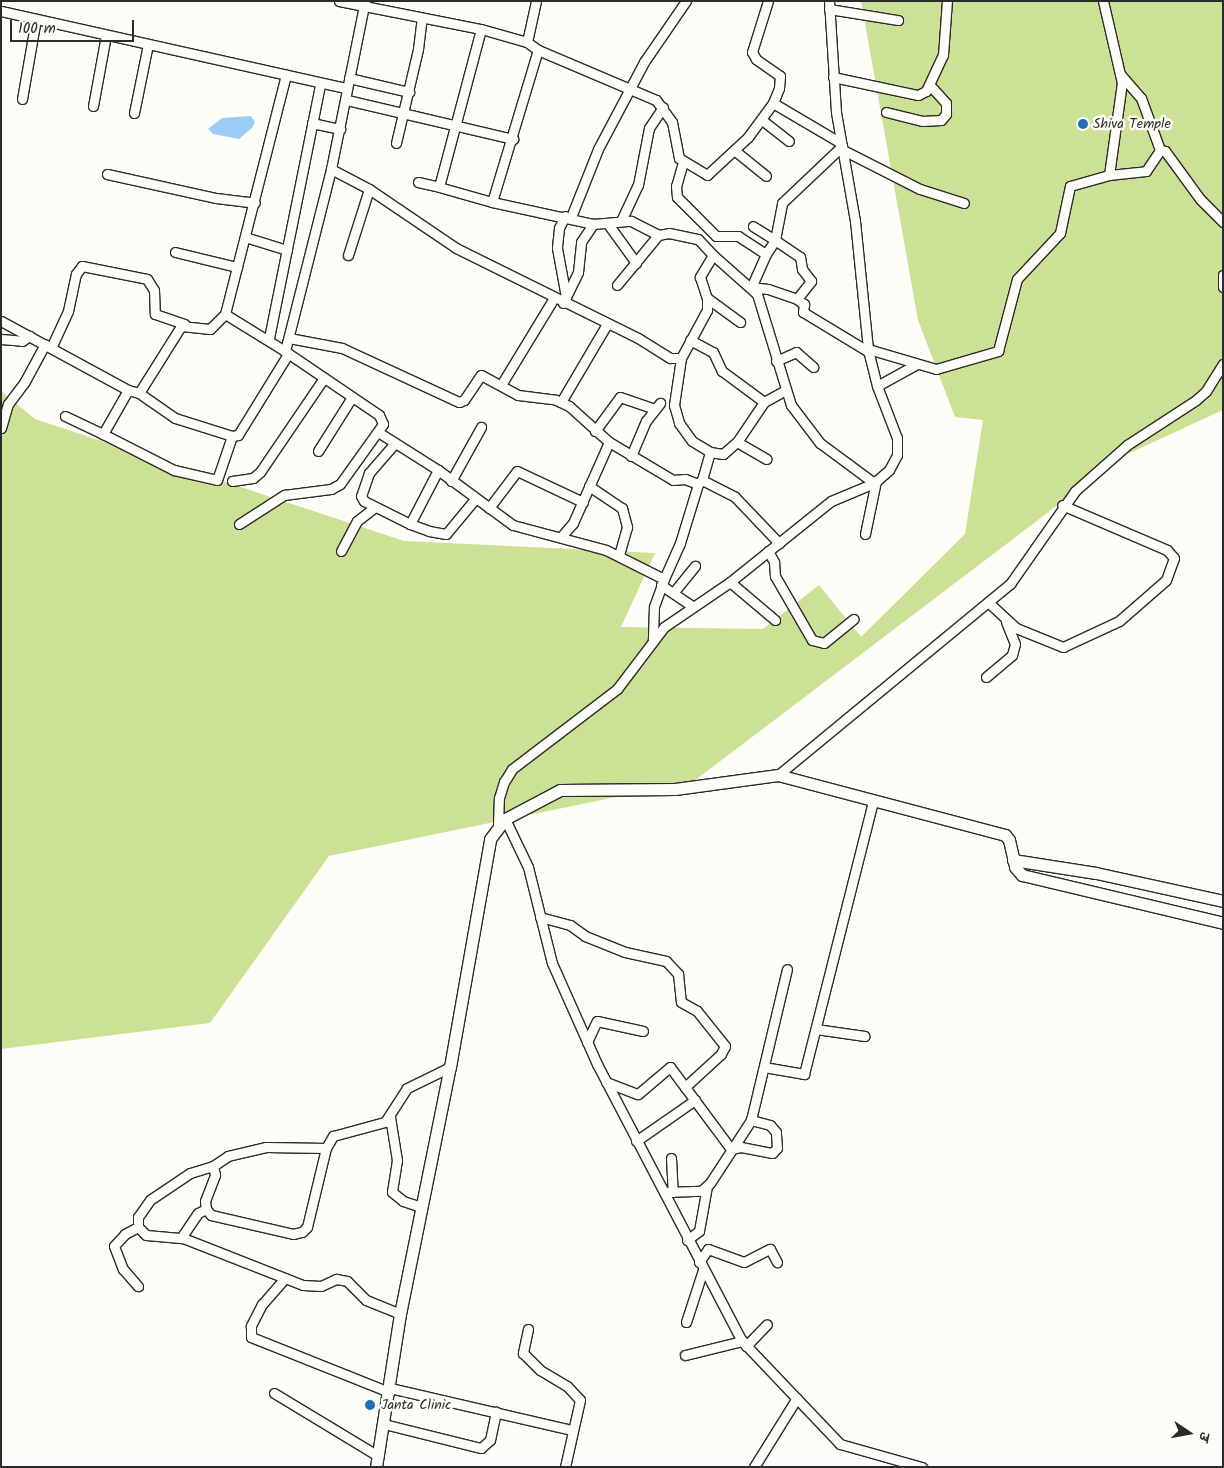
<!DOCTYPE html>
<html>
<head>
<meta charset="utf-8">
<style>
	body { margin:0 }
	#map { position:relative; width:1224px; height:1468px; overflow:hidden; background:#fdfcf7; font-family:Kalam,"Playpen Sans Deva",sans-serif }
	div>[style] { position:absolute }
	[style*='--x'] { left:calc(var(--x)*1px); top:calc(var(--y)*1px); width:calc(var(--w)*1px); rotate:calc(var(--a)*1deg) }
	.green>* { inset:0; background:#cbe196 }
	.water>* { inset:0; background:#9bcbf7 }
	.roads { filter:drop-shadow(1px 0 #2b2b2b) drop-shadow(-1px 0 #2b2b2b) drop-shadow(0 1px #2b2b2b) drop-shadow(0 -1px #2b2b2b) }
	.minor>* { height:9px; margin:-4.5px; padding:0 4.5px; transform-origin:4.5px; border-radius:4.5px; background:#fdfcf7 }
	.tertiary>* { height:11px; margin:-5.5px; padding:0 5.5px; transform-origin:5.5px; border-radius:5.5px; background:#fdfcf7 }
	.dots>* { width:14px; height:14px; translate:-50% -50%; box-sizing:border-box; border:2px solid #fdfcf7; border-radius:50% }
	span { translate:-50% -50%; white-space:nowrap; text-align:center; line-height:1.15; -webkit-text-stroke:5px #fdfcf7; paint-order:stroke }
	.poi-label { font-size:14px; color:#2b2b2b }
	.left { translate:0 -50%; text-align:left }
	.frame { position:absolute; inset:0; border:2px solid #2b2b2b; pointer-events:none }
	.north { position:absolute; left:1164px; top:1408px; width:50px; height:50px; -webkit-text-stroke:4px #fdfcf7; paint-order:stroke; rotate:102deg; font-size:14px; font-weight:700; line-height:20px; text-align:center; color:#2b2b2b }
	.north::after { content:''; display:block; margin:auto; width:18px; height:22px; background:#2b2b2b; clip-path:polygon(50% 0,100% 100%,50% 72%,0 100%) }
	.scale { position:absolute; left:10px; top:20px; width:124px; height:22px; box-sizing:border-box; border:2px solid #2b2b2b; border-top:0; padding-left:6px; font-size:15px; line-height:18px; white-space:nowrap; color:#2b2b2b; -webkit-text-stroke:4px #fdfcf7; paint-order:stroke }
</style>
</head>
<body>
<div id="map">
	<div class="green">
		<i style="clip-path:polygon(861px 1px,1223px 1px,1223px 410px,1121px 457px,694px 781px,329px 856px,210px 1023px,1px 1049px,1px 391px,35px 419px,404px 541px,655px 553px,621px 627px,763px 629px,819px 585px,861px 637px,965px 534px,983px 420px,955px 417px,918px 320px)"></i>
	</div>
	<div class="water">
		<i style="clip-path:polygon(251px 116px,255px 122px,252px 128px,239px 139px,213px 134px,208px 129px,222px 118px)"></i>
	</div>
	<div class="roads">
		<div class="minor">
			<i style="--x:339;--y:1;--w:145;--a:11.2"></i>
			<i style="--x:481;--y:29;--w:48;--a:15.8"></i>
			<i style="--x:829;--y:9;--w:70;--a:9.1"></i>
			<i style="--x:1;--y:11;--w:353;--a:12.6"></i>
			<i style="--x:481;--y:29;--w:163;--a:104.9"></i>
			<i style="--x:439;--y:187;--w:55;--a:15.8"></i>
			<i style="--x:492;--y:202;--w:103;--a:12.3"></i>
			<i style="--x:593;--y:224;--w:38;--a:-5"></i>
			<i style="--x:631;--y:221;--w:30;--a:27"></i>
			<i style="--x:658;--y:235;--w:11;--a:-10"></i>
			<i style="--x:669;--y:233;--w:30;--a:12"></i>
			<i style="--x:698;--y:239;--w:22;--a:47"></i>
			<i style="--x:713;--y:255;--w:26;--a:121"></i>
			<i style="--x:700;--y:277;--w:22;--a:72"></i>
			<i style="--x:707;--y:298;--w:12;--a:90"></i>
			<i style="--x:707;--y:310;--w:55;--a:118.4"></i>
			<i style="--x:681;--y:358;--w:48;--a:98.5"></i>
			<i style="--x:674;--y:405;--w:19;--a:74"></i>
			<i style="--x:679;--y:423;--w:22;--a:54"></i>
			<i style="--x:692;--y:441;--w:21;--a:31"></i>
			<i style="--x:710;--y:452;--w:29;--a:106"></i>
			<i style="--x:702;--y:480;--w:6;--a:135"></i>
			<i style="--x:698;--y:484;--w:14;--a:-159"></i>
			<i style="--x:685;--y:479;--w:12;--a:175"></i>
			<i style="--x:673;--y:480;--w:74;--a:-149.3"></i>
			<i style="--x:609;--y:442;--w:89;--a:114"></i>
			<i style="--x:573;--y:523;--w:18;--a:131"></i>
			<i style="--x:538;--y:50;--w:128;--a:23"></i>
			<i style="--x:656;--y:100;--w:27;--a:54"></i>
			<i style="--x:672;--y:122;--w:37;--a:79"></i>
			<i style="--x:679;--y:158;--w:33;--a:31"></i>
			<i style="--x:707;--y:175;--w:56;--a:-42.8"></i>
			<i style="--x:748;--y:137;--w:42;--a:-53.7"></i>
			<i style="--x:773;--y:103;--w:16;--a:-68"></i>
			<i style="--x:779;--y:88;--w:12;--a:-85"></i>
			<i style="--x:780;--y:76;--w:29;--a:-145"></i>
			<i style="--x:756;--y:59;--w:8;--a:-120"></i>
			<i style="--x:752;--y:52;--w:53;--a:-72.6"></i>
			<i style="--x:1120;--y:74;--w:32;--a:49"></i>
			<i style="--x:1141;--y:98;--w:55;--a:69.9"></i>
			<i style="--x:833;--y:77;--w:87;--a:12"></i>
			<i style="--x:918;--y:95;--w:9;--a:-27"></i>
			<i style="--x:926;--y:91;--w:40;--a:-65"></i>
			<i style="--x:943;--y:55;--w:54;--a:-85.8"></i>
			<i style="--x:349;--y:78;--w:62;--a:13.1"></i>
			<i style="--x:22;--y:99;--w:81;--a:-80.1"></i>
			<i style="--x:347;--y:100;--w:171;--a:13.2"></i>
			<i style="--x:773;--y:103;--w:79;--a:30.5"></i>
			<i style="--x:93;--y:106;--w:72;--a:-79.6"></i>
			<i style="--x:886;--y:112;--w:37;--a:14"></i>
			<i style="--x:922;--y:121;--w:19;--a:-3"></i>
			<i style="--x:941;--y:120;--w:8;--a:-50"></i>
			<i style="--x:946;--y:114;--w:11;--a:-90"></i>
			<i style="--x:946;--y:103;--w:24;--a:-132"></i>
			<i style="--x:134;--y:113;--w:70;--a:-78.5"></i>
			<i style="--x:762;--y:120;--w:34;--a:38"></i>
			<i style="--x:312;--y:123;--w:29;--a:12"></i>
			<i style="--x:396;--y:143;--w:97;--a:-76.8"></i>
			<i style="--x:418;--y:49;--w:31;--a:-83"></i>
			<i style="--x:734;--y:150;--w:41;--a:39.1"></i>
			<i style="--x:843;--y:150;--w:86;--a:26.9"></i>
			<i style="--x:920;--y:189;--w:46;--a:17.7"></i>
			<i style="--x:683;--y:162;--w:25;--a:106"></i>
			<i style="--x:676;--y:186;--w:11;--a:85"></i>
			<i style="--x:677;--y:197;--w:55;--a:45"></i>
			<i style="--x:716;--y:236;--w:22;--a:0"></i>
			<i style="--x:738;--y:236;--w:33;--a:33"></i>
			<i style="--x:766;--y:254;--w:17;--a:-57"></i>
			<i style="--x:775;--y:240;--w:26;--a:-148"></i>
			<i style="--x:331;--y:169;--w:43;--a:27.8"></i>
			<i style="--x:369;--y:189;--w:105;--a:34.1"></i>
			<i style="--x:456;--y:248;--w:203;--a:26.3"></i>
			<i style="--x:638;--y:338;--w:38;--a:32"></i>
			<i style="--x:670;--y:358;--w:11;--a:0"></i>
			<i style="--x:107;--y:174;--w:112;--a:12.4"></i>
			<i style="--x:216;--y:198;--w:39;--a:7"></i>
			<i style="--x:1109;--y:175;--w:37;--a:-6"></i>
			<i style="--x:1146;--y:171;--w:25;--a:-56"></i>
			<i style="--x:1160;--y:150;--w:5;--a:11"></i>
			<i style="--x:1165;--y:151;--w:59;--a:53.9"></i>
			<i style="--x:1200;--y:199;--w:33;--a:45"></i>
			<i style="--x:418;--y:182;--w:22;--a:13"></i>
			<i style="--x:492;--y:202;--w:159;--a:-73.2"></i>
			<i style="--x:538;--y:50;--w:14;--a:-144"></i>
			<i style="--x:527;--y:42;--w:42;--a:-77.6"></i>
			<i style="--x:565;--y:216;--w:13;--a:117"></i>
			<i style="--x:559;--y:228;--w:20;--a:96"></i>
			<i style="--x:557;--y:248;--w:50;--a:79.6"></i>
			<i style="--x:571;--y:217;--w:73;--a:-68.3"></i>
			<i style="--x:598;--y:149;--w:98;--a:-62.1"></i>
			<i style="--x:644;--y:62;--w:74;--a:-55.5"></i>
			<i style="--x:621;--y:221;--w:40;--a:-65"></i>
			<i style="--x:638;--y:185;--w:58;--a:-79.1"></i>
			<i style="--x:649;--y:128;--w:25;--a:-56"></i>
			<i style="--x:608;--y:224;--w:48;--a:54.3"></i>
			<i style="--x:245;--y:237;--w:44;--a:17.2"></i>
			<i style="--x:175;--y:252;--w:64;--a:13.6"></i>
			<i style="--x:766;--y:254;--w:36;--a:114"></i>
			<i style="--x:751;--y:287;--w:17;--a:7"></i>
			<i style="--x:768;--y:289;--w:31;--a:19"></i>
			<i style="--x:797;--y:299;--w:9;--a:36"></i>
			<i style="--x:804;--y:304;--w:8;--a:97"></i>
			<i style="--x:803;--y:312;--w:77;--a:31.2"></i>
			<i style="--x:348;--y:255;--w:69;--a:-72.3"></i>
			<i style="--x:713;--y:255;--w:59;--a:41.6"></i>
			<i style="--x:757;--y:294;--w:116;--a:73"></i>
			<i style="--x:791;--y:405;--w:48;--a:52.7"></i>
			<i style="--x:820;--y:443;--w:67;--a:36.5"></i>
			<i style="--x:1223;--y:275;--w:12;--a:90"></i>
			<i style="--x:617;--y:285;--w:65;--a:-50.6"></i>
			<i style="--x:707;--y:298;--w:41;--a:36"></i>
			<i style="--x:797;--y:299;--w:23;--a:-52"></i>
			<i style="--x:811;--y:281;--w:15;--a:-127"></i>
			<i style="--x:802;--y:269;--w:12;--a:-99"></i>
			<i style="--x:800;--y:257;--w:30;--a:-146"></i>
			<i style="--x:775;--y:240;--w:38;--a:-79"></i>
			<i style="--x:782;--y:203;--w:83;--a:-43.5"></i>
			<i style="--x:563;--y:303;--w:34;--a:-64"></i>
			<i style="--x:578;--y:272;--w:30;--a:-84"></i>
			<i style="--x:581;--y:242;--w:22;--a:-56"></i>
			<i style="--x:225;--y:314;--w:70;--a:31.7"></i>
			<i style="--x:1;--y:321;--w:145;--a:28.5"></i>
			<i style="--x:128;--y:390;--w:11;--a:15"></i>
			<i style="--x:139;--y:393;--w:79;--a:-57.9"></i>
			<i style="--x:181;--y:326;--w:29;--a:6"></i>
			<i style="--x:210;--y:329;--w:21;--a:-45"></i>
			<i style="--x:225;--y:314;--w:247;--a:-75.7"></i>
			<i style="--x:269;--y:338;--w:259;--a:-78.6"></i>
			<i style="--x:289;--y:338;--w:54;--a:10.7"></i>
			<i style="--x:342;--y:348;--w:129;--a:24.8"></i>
			<i style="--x:459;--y:402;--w:5;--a:-22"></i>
			<i style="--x:464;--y:400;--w:30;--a:-56"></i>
			<i style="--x:481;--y:375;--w:42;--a:28.4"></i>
			<i style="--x:518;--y:395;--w:38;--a:7"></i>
			<i style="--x:556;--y:400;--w:14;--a:25"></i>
			<i style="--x:569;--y:406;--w:54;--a:42"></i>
			<i style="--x:1;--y:339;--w:21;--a:5"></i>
			<i style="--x:22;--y:341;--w:9;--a:-36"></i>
			<i style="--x:690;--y:340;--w:26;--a:28"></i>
			<i style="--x:713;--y:352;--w:21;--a:65"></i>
			<i style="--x:722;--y:371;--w:52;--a:36.4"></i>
			<i style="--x:764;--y:402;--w:23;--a:-29"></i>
			<i style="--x:51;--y:348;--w:41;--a:-65.3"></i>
			<i style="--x:68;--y:311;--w:38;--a:-78"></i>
			<i style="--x:76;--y:274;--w:10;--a:-53"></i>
			<i style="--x:82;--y:266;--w:66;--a:11.3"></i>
			<i style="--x:147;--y:279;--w:13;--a:58"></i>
			<i style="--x:154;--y:290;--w:24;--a:88"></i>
			<i style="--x:155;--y:314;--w:31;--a:19"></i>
			<i style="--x:868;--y:349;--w:71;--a:16.4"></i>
			<i style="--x:936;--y:369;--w:65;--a:-16.2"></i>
			<i style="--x:998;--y:351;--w:74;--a:-75.2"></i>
			<i style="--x:1017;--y:279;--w:63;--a:-46.9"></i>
			<i style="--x:1060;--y:233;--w:48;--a:-78"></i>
			<i style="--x:1070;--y:186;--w:41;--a:-15.8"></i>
			<i style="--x:1109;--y:175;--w:93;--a:-82"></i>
			<i style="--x:1122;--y:83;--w:84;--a:-103"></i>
			<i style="--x:776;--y:361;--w:22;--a:-24"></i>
			<i style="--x:796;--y:352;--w:23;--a:41"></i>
			<i style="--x:501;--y:385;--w:102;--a:-58.7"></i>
			<i style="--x:877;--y:386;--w:43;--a:-28.9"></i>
			<i style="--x:128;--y:390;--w:51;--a:119.6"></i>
			<i style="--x:103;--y:434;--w:80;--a:26.9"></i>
			<i style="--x:174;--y:470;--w:44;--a:13.1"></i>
			<i style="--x:217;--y:480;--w:46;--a:-71.2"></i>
			<i style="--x:139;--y:393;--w:44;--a:34.8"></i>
			<i style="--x:175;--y:418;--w:60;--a:17.5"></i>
			<i style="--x:232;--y:436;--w:6;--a:-9"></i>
			<i style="--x:238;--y:435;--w:95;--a:-58.3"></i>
			<i style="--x:561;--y:402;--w:91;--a:-59.5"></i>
			<i style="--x:65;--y:416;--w:42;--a:25.3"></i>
			<i style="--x:1;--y:428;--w:25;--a:-74"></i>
			<i style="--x:8;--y:404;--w:26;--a:-53"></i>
			<i style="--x:24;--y:383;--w:44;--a:-61.7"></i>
			<i style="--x:595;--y:431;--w:42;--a:-53.7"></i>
			<i style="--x:620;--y:397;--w:37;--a:19"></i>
			<i style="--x:378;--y:432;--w:71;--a:32.3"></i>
			<i style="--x:438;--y:470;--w:93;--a:36.3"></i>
			<i style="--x:513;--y:525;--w:96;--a:15"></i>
			<i style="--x:606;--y:550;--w:65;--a:26.6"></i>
			<i style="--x:664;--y:579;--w:30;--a:110"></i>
			<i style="--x:654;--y:607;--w:33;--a:92"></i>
			<i style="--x:737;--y:442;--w:34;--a:30"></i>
			<i style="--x:395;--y:443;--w:40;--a:131"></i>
			<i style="--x:369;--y:473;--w:24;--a:109"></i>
			<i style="--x:361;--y:496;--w:6;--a:59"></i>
			<i style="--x:364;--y:501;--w:51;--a:26.6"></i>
			<i style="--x:410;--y:524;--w:61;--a:-62.6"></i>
			<i style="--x:318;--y:451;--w:64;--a:-57.8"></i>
			<i style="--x:710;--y:452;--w:13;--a:9"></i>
			<i style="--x:723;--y:454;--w:18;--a:-41"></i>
			<i style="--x:737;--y:442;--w:48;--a:-56"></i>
			<i style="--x:631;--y:456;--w:38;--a:-67"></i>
			<i style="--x:646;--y:421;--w:23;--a:-52"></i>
			<i style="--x:702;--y:480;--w:37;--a:27"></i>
			<i style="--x:735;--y:497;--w:64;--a:46.3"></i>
			<i style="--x:232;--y:481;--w:21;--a:-8"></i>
			<i style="--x:253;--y:478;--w:9;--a:-41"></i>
			<i style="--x:260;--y:472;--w:114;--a:-55.8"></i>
			<i style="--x:451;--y:481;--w:62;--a:-60.9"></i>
			<i style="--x:589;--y:486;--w:40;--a:34"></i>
			<i style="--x:622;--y:508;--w:20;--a:75"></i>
			<i style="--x:627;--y:527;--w:29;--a:106"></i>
			<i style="--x:489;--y:508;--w:46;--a:-52.9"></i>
			<i style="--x:517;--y:471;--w:73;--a:25.2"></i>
			<i style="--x:239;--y:524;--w:54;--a:-32.8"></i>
			<i style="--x:284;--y:495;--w:47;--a:-7.3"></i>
			<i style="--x:331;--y:489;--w:10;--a:-29"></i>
			<i style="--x:340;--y:484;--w:74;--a:-54.4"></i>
			<i style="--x:383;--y:424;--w:10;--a:-114"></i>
			<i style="--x:379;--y:415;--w:114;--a:-145.8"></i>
			<i style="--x:285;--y:351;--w:188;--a:-75.8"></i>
			<i style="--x:331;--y:169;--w:171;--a:-78.6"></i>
			<i style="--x:410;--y:524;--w:20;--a:20"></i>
			<i style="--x:429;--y:531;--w:17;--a:10"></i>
			<i style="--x:446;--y:534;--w:45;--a:-50.4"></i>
			<i style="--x:865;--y:534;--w:54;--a:-78.3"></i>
			<i style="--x:341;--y:551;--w:34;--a:-62"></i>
			<i style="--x:357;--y:521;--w:23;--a:-38"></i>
			<i style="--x:768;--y:551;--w:13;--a:61"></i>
			<i style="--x:774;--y:562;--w:14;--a:86"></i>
			<i style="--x:775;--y:576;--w:74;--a:60"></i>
			<i style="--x:812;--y:640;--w:12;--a:14"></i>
			<i style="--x:824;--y:643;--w:38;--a:-39"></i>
			<i style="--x:664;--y:579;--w:39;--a:-66"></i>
			<i style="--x:680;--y:543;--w:62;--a:-73"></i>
			<i style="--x:730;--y:582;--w:59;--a:40.2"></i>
			<i style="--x:661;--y:585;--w:37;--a:34"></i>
			<i style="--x:673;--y:593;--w:35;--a:-51"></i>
			<i style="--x:988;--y:602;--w:38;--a:43"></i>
			<i style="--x:1016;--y:628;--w:51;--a:22"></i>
			<i style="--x:1063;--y:647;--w:62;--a:-24.9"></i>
			<i style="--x:1119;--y:621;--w:62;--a:-41.1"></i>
			<i style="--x:1166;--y:580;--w:23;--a:-70"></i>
			<i style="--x:1174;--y:558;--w:11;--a:-131"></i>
			<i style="--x:1167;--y:550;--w:114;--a:-156.8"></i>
			<i style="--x:986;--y:677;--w:34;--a:-40"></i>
			<i style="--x:1012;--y:655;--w:11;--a:-75"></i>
			<i style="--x:1015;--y:644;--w:24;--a:-112"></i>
			<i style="--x:778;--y:775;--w:301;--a:-39.5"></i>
			<i style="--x:1010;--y:584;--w:113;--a:-55"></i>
			<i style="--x:1075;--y:491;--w:69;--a:-41.5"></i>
			<i style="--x:1127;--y:445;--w:82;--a:-33.1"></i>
			<i style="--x:1196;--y:400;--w:13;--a:-42"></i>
			<i style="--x:1206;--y:391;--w:32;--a:-58"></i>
			<i style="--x:505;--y:819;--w:53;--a:64.4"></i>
			<i style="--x:528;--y:867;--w:99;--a:76"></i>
			<i style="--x:552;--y:963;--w:111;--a:66"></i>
			<i style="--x:597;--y:1064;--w:313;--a:62.4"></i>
			<i style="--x:742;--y:1341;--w:142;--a:46.4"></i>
			<i style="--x:840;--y:1444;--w:85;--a:15.7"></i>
			<i style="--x:498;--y:824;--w:26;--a:-88"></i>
			<i style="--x:499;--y:798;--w:17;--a:-73"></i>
			<i style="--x:504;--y:782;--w:15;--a:-58"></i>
			<i style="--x:512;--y:769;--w:132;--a:-37.3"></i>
			<i style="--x:617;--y:689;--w:78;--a:-52.8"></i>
			<i style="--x:664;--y:627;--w:80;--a:-34.3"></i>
			<i style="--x:730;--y:582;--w:129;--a:-38.7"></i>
			<i style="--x:831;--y:501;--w:47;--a:-22.7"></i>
			<i style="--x:874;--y:483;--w:20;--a:-41"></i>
			<i style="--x:889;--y:470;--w:17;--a:-62"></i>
			<i style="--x:897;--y:455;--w:17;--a:-90"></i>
			<i style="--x:897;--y:438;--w:56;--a:-111"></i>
			<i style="--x:877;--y:386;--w:38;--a:-104"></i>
			<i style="--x:868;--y:349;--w:129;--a:-95.8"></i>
			<i style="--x:855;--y:221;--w:111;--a:-99.9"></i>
			<i style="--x:836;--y:112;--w:111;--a:-93.6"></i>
			<i style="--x:540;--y:917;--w:31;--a:15"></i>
			<i style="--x:570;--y:925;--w:19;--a:36"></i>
			<i style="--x:585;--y:936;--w:43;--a:21.8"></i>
			<i style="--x:625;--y:952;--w:42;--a:12.4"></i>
			<i style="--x:666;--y:961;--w:18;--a:47"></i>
			<i style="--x:678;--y:974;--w:28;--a:84"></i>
			<i style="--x:681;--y:1002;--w:18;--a:29"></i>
			<i style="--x:697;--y:1011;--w:45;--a:51.3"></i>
			<i style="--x:725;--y:1046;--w:9;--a:117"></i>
			<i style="--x:721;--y:1054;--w:49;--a:137.5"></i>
			<i style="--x:816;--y:1029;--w:49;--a:8.3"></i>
			<i style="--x:587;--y:1042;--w:23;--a:-65"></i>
			<i style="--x:597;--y:1021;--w:47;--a:12.3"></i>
			<i style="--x:764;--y:1067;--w:41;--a:9.9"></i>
			<i style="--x:804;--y:1074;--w:282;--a:-75.8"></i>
			<i style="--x:606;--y:1082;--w:34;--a:21"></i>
			<i style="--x:638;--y:1094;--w:42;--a:-40.2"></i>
			<i style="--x:670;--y:1067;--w:102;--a:53.4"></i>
			<i style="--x:390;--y:1117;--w:44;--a:80.8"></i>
			<i style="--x:397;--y:1160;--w:32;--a:99"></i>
			<i style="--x:392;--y:1192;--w:14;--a:39"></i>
			<i style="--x:403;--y:1201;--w:19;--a:18"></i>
			<i style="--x:636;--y:1141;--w:72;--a:-34.8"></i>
			<i style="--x:326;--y:1148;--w:60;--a:-179"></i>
			<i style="--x:266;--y:1147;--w:39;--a:167"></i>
			<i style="--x:228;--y:1156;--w:18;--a:146"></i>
			<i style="--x:213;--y:1166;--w:24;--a:163"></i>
			<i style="--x:190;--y:1173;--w:48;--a:146"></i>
			<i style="--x:150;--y:1200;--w:21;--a:125"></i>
			<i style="--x:138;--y:1217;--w:10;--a:90"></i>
			<i style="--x:138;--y:1227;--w:11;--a:45"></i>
			<i style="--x:146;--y:1235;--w:37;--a:5"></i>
			<i style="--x:183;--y:1238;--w:129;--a:21.4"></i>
			<i style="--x:303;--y:1285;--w:18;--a:3"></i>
			<i style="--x:321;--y:1286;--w:17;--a:-25"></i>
			<i style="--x:336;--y:1279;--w:11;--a:10"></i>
			<i style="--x:347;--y:1281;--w:27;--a:45"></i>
			<i style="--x:366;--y:1300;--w:37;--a:22"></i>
			<i style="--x:731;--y:1149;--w:10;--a:-11"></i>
			<i style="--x:741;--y:1147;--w:32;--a:11"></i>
			<i style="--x:772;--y:1153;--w:7;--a:-45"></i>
			<i style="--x:777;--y:1148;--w:16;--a:-94"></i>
			<i style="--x:776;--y:1132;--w:9;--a:-131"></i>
			<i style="--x:770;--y:1125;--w:20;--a:-165"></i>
			<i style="--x:671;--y:1158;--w:34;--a:87"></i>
			<i style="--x:213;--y:1166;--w:9;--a:77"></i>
			<i style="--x:215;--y:1175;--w:28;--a:111"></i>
			<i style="--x:205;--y:1201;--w:8;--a:83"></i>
			<i style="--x:206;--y:1209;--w:8;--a:50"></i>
			<i style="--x:211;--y:1215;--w:84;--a:13"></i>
			<i style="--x:293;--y:1234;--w:9;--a:-13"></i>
			<i style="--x:302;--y:1232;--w:7;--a:-45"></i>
			<i style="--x:307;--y:1227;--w:81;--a:-76.5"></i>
			<i style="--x:326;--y:1148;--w:14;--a:-60"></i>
			<i style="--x:333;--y:1136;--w:54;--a:-15.1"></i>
			<i style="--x:385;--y:1122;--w:40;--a:-57.1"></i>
			<i style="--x:407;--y:1088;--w:48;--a:-26"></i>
			<i style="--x:665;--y:1192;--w:36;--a:-2"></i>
			<i style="--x:701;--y:1191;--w:12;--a:-42"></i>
			<i style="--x:710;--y:1183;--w:75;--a:-56.9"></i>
			<i style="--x:751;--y:1120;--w:155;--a:-76.6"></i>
			<i style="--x:138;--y:1227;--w:15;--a:152"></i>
			<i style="--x:125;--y:1234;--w:16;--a:133"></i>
			<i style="--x:114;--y:1246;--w:25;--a:69"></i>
			<i style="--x:123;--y:1269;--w:23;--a:49"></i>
			<i style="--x:181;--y:1238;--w:30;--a:-56"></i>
			<i style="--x:198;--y:1213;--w:9;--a:-27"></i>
			<i style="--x:687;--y:1240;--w:15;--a:-37"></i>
			<i style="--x:699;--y:1231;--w:46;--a:-79.9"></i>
			<i style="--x:699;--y:1262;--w:16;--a:-55"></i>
			<i style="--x:708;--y:1249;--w:38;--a:20"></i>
			<i style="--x:744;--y:1262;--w:29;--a:-27"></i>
			<i style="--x:770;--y:1249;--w:15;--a:62"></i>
			<i style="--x:285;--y:1278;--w:35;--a:131"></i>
			<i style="--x:262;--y:1304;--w:25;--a:117"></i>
			<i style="--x:251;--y:1326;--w:11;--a:90"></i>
			<i style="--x:251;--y:1337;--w:149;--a:21.7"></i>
			<i style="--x:686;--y:1322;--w:55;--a:-71.9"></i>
			<i style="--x:528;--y:1329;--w:25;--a:102"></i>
			<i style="--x:523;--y:1353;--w:24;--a:45"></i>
			<i style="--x:540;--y:1370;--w:31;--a:31"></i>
			<i style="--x:567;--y:1386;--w:19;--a:47"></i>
			<i style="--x:580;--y:1400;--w:69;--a:102.6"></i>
			<i style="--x:746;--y:1346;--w:30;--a:-46"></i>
			<i style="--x:685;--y:1355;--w:59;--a:-13.8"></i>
			<i style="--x:390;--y:1388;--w:187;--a:13"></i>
			<i style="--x:274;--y:1393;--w:122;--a:31.2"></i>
			<i style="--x:384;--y:1424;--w:100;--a:13.9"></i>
			<i style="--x:481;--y:1448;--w:12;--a:-42"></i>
			<i style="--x:490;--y:1440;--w:29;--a:-78"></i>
			<i style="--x:754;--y:1467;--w:81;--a:-58.1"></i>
		</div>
		<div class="tertiary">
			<i style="--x:1013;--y:860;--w:84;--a:8.9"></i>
			<i style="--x:1096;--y:873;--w:130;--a:12.4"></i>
			<i style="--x:376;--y:1467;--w:155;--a:-81.1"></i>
			<i style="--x:400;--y:1314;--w:252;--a:-78.6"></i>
			<i style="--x:450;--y:1067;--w:231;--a:-80"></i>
			<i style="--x:490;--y:839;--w:25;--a:-53"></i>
			<i style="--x:505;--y:819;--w:62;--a:-27.8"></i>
			<i style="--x:560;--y:790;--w:115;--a:-0.5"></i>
			<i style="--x:675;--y:789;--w:104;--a:-7.7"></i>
			<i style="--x:778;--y:775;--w:235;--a:14.8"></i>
			<i style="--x:1005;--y:835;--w:6;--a:51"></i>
			<i style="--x:1009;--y:840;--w:28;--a:77"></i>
			<i style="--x:1015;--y:867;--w:11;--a:49"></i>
			<i style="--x:1022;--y:875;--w:207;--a:13.4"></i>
		</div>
	</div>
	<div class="dots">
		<i style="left:1083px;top:124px;background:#1f6fb2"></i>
		<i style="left:370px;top:1405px;background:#1f6fb2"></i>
	</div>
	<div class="poi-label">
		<span class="left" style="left:1093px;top:124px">Shiva Temple</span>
		<span class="left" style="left:381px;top:1405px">Janta Clinic</span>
	</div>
	<div class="frame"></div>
	<div class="north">उ</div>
	<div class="scale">100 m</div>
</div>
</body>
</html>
